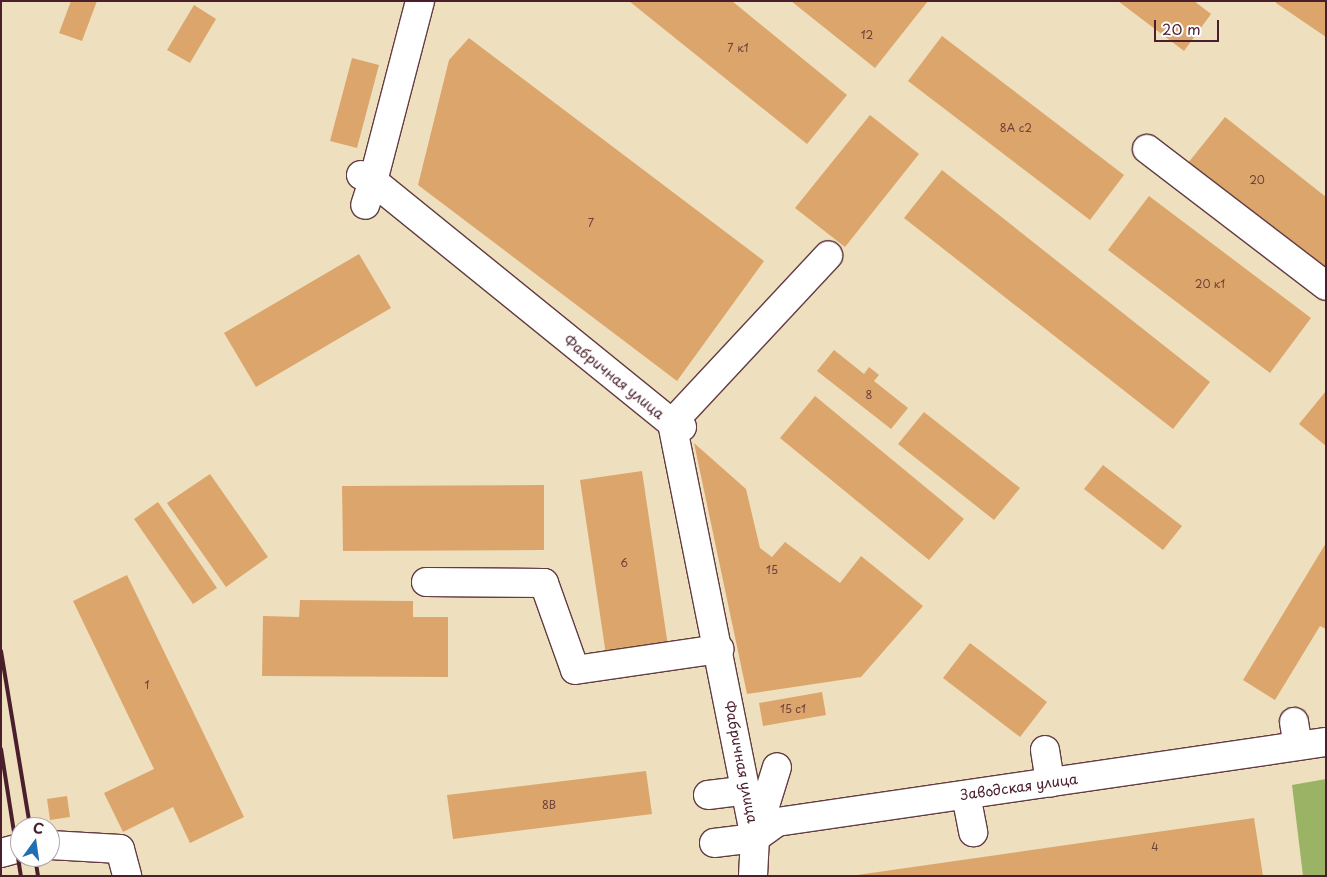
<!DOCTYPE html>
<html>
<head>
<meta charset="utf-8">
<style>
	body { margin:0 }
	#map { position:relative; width:1327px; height:877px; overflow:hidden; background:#eee0bf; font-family:"Playpen Sans",sans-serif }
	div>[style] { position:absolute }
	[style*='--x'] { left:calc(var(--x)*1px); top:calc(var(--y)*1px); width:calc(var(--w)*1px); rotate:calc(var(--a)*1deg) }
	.forest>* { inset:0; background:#9bb364 }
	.building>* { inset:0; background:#dca56b }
	.roads { filter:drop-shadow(1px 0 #633c41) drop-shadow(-1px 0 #633c41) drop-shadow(0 1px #633c41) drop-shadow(0 -1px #633c41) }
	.minor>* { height:28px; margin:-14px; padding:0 14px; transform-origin:14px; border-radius:14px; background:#fff }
	.rail>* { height:4px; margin:-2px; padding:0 2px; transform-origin:2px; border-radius:2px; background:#4a1f2b }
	span { translate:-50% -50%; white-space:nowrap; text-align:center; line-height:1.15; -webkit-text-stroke:4px #fff; paint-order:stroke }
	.number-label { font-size:11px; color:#6e403b }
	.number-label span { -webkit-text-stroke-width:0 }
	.street-label { font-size:14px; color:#4a1f2b }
	.frame { position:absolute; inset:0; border:2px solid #4a1f2b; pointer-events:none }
	.north { position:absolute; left:10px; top:817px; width:50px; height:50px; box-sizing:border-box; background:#fff; border:1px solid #b7a5aa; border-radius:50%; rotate:14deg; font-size:14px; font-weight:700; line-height:20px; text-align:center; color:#4a1f2b }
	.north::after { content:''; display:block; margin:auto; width:18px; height:22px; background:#1f6fb2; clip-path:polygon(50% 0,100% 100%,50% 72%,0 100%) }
	.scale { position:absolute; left:1154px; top:20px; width:65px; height:22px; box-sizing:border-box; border:2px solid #4a1f2b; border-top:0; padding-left:6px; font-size:15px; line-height:18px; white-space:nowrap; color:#4a1f2b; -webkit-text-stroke:4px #fff; paint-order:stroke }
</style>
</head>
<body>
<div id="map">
	<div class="forest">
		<i style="clip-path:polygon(1326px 779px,1326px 876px,1303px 876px,1292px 785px)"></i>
	</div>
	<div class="building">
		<i style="clip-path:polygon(71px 1px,97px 1px,82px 41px,59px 33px)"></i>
		<i style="clip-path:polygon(629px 1px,732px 1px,847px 95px,807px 144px)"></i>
		<i style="clip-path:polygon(791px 1px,928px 1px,875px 68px)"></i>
		<i style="clip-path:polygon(1118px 1px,1194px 1px,1211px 14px,1184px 51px)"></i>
		<i style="clip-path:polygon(1276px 1px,1326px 1px,1326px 37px,1276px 3px)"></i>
		<i style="clip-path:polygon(194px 5px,216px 19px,190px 63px,167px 50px)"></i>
		<i style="clip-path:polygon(942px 36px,1124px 175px,1090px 220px,908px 81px)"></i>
		<i style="clip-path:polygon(469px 38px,764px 261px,677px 381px,418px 185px,449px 60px)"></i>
		<i style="clip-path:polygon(352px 58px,379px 65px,357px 148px,330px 141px)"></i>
		<i style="clip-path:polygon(870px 115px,919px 154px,845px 247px,795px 208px)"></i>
		<i style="clip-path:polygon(1225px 117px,1326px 197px,1326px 273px,1188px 163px)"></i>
		<i style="clip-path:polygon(942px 170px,1210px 382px,1173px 429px,904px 218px)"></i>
		<i style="clip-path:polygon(1149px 196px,1311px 318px,1270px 373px,1108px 250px)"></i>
		<i style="clip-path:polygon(359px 254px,391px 308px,256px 387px,224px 333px)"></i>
		<i style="clip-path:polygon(834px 350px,864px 374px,869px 367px,879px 375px,874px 381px,908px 408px,891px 429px,817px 371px)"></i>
		<i style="clip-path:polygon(1326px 391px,1326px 446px,1299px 424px)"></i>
		<i style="clip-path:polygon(815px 396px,964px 519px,929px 560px,780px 438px)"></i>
		<i style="clip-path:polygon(924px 412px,1020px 488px,994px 520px,898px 444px)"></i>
		<i style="clip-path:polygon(694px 443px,746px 489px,760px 548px,772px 557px,785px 542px,840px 583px,861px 556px,923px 606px,861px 677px,747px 694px)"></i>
		<i style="clip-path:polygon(1103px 465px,1182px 526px,1163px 550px,1084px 489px)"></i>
		<i style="clip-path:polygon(642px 471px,668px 646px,606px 655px,580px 480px)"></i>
		<i style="clip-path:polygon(210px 474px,268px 557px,226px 587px,167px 503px)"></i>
		<i style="clip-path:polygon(544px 485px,544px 550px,343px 551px,342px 486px)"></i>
		<i style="clip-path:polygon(158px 502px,217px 588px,193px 604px,134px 519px)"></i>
		<i style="clip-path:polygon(1326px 543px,1326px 629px,1320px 626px,1275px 700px,1243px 680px)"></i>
		<i style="clip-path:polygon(127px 575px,244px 817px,190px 843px,173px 807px,123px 832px,104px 793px,154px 769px,73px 601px)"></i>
		<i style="clip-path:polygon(300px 600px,413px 601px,413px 617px,448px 617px,448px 677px,262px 676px,263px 616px,299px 617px)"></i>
		<i style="clip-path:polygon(970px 643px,1047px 702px,1020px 737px,943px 678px)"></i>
		<i style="clip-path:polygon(822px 692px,826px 715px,763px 726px,759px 703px)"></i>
		<i style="clip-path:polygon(646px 771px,652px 814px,453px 839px,447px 795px)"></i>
		<i style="clip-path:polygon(67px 796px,70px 817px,50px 820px,47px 799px)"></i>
		<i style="clip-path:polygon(1254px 818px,1263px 876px,857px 876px,857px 875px)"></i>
	</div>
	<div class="roads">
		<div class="minor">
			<i style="--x:420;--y:1;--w:186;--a:104.6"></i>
			<i style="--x:373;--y:181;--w:385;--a:39"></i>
			<i style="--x:672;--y:423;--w:423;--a:78.7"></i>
			<i style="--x:1147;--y:149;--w:225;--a:37.4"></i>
			<i style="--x:361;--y:175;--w:13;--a:27"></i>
			<i style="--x:373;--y:181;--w:25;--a:108"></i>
			<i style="--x:682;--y:427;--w:11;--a:-158"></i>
			<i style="--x:672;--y:423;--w:229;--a:-47"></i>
			<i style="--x:426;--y:582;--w:118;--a:0.5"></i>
			<i style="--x:544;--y:583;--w:92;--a:70.4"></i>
			<i style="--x:575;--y:670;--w:146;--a:-8.3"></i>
			<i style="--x:1294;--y:722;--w:24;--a:81"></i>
			<i style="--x:1045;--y:750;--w:33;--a:81"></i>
			<i style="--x:708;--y:795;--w:38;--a:-7"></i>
			<i style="--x:966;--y:795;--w:38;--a:79"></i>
			<i style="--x:714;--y:843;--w:41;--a:-7"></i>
			<i style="--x:755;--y:838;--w:27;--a:-36"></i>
			<i style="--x:777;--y:822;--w:555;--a:-8.29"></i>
			<i style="--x:50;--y:845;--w:70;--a:3.3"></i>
			<i style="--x:120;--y:849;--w:28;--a:75"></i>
			<i style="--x:1;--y:853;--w:20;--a:-15"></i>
			<i style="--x:753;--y:876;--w:38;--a:-87"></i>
			<i style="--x:755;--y:838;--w:74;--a:-72.8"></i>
		</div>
	</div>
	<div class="rail">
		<i style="--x:1;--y:651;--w:178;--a:80.6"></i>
		<i style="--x:1;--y:749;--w:129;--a:81.1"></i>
		<i style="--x:35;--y:857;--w:19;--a:81"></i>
	</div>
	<div class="number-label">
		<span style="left:867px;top:35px">12</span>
		<span style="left:738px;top:48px">7 к1</span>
		<span style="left:1016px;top:128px">8А с2</span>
		<span style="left:1257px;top:180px">20</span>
		<span style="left:591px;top:223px">7</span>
		<span style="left:1210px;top:284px">20 к1</span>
		<span style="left:869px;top:395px">8</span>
		<span style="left:624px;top:563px">6</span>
		<span style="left:772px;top:570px">15</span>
		<span style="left:147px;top:685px">1</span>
		<span style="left:793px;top:709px">15 с1</span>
		<span style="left:549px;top:805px">8В</span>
		<span style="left:1155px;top:847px">4</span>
	</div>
	<div class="street-label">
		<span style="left:614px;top:377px;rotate:39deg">Фабричная улица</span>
		<span style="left:741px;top:762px;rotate:79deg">Фабричная улица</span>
		<span style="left:1019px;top:787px;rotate:-8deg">Заводская улица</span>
	</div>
	<div class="frame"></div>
	<div class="north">С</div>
	<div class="scale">20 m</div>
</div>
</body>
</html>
